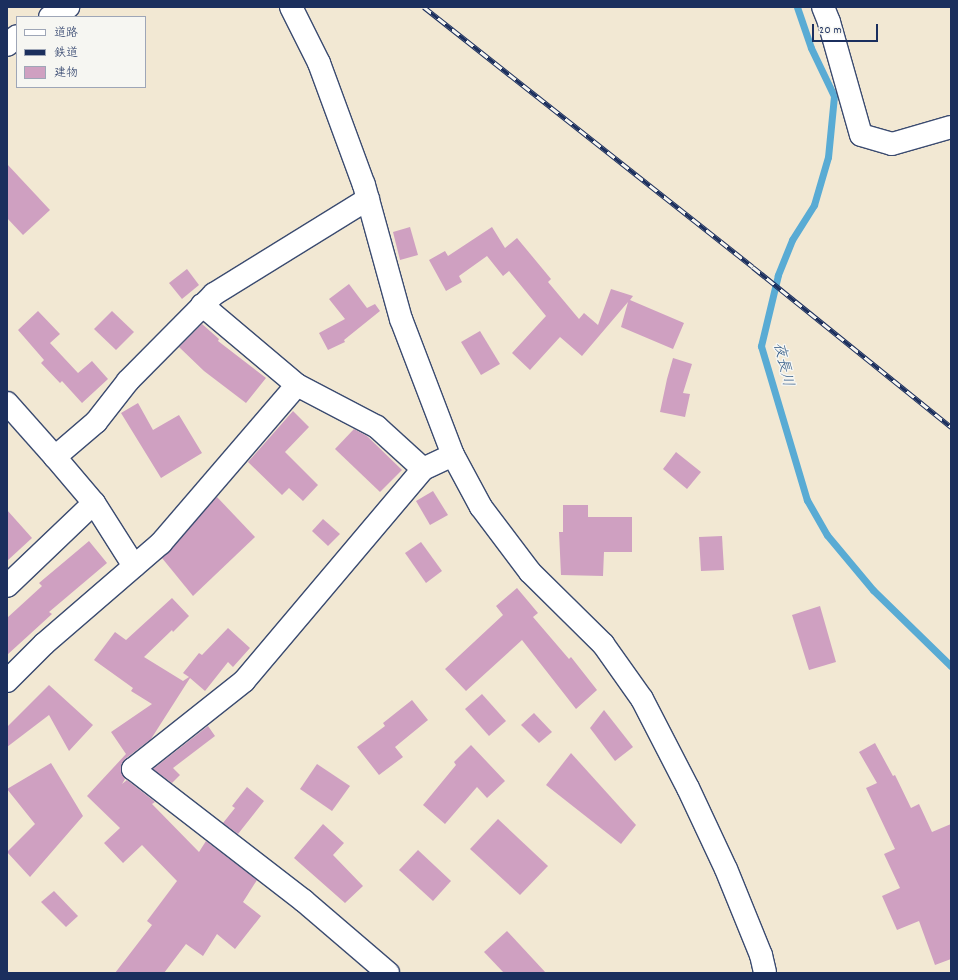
<!DOCTYPE html>
<html>
<head>
<meta charset="utf-8">
<style>
	body { margin:0 }
	#map { position:relative; width:958px; height:980px; overflow:hidden; background:#f2e8d3; font-family:Dekko,"Klee One",sans-serif }
	div>[style] { position:absolute }
	[style*='--x'] { left:calc(var(--x)*1px); top:calc(var(--y)*1px); width:calc(var(--w)*1px); rotate:calc(var(--a)*1deg) }
	.stream>* { height:7px; margin:-3.5px; padding:0 3.5px; transform-origin:3.5px; border-radius:3.5px; background:#59abd4 }
	.building>* { inset:0; background:#cfa0c1 }
	.roads { filter:drop-shadow(1px 0 #3b4b70) drop-shadow(-1px 0 #3b4b70) drop-shadow(0 1px #3b4b70) drop-shadow(0 -1px #3b4b70) }
	.minor>* { height:22px; margin:-11px; padding:0 11px; transform-origin:11px; border-radius:11px; background:#fff }
	.rail>* { height:4.5px; margin-top:-2.25px; transform-origin:0; background:repeating-linear-gradient(90deg,#f6f6f2 0 9px,#1b2f5e 0 18px); box-sizing:border-box; border-block:1px solid #1b2f5e }
	span { translate:-50% -50%; white-space:nowrap; text-align:center; line-height:1.15; -webkit-text-stroke:3px #f6f6f2; paint-order:stroke }
	.water-label { font-size:15px; color:#315a87; font-style:italic }
	.frame { position:absolute; inset:0; border:8px solid #1b2f5e; pointer-events:none }
	.legend { position:absolute; left:16px; top:16px; width:130px; height:72px; box-sizing:border-box; background:#f6f6f2; border:1px solid #9ea6b7; margin:0; padding:5px 7px; list-style:none; font-size:12px; color:#1b2f5e }
	.legend li { display:flex; align-items:center; gap:8px; height:20px }
	.legend b { width:20px; border:1px solid #9ea6b7 }
	.scale { position:absolute; left:812px; top:24px; width:66px; height:18px; box-sizing:border-box; border:2px solid #1b2f5e; border-top:0; padding-left:5px; font-size:12px; line-height:14px; white-space:nowrap; color:#1b2f5e; -webkit-text-stroke:3px #f6f6f2; paint-order:stroke }
</style>
</head>
<body>
<div id="map">
	<div class="stream">
		<i style="--x:797;--y:7;--w:43;--a:71.1"></i>
		<i style="--x:811;--y:48;--w:53;--a:64.4"></i>
		<i style="--x:834;--y:96;--w:61;--a:95.6"></i>
		<i style="--x:828;--y:157;--w:50;--a:106.3"></i>
		<i style="--x:814;--y:205;--w:41;--a:122.2"></i>
		<i style="--x:792;--y:240;--w:38;--a:112"></i>
		<i style="--x:778;--y:275;--w:73;--a:103.5"></i>
		<i style="--x:761;--y:346;--w:161;--a:73.4"></i>
		<i style="--x:807;--y:500;--w:40;--a:60.3"></i>
		<i style="--x:827;--y:535;--w:72;--a:50.1"></i>
		<i style="--x:873;--y:590;--w:109;--a:44.3"></i>
	</div>
	<div class="building">
		<i style="clip-path:polygon(7px 164px,50px 210px,23px 235px,7px 218px)"></i>
		<i style="clip-path:polygon(410px 227px,418px 255px,400px 260px,393px 232px)"></i>
		<i style="clip-path:polygon(492px 227px,505px 248px,517px 238px,551px 279px,548px 282px,579px 319px,584px 313px,598px 325px,611px 289px,633px 296px,630px 300px,684px 323px,673px 349px,621px 327px,628px 302px,582px 356px,560px 337px,530px 370px,512px 353px,546px 316px,509px 271px,503px 276px,487px 256px,459px 276px,462px 282px,446px 291px,429px 260px,445px 251px,448px 256px)"></i>
		<i style="clip-path:polygon(187px 269px,199px 285px,182px 299px,169px 283px)"></i>
		<i style="clip-path:polygon(349px 284px,367px 308px,375px 304px,380px 311px,344px 340px,345px 342px,328px 350px,319px 333px,345px 319px,329px 299px)"></i>
		<i style="clip-path:polygon(38px 311px,60px 334px,50px 343px,78px 373px,92px 361px,108px 379px,82px 403px,62px 381px,60px 383px,41px 363px,44px 360px,18px 330px)"></i>
		<i style="clip-path:polygon(112px 311px,134px 332px,116px 350px,94px 329px)"></i>
		<i style="clip-path:polygon(202px 324px,219px 339px,218px 341px,266px 378px,246px 403px,204px 371px,179px 347px)"></i>
		<i style="clip-path:polygon(480px 331px,500px 364px,481px 375px,461px 342px)"></i>
		<i style="clip-path:polygon(673px 358px,692px 364px,683px 393px,690px 394px,685px 417px,660px 412px,667px 379px)"></i>
		<i style="clip-path:polygon(138px 403px,153px 430px,179px 415px,202px 453px,161px 478px,121px 413px)"></i>
		<i style="clip-path:polygon(293px 411px,309px 427px,285px 452px,318px 485px,303px 501px,289px 488px,282px 495px,248px 462px)"></i>
		<i style="clip-path:polygon(354px 429px,367px 436px,402px 470px,380px 492px,335px 449px)"></i>
		<i style="clip-path:polygon(676px 452px,701px 472px,687px 489px,663px 469px)"></i>
		<i style="clip-path:polygon(433px 491px,448px 515px,430px 525px,416px 501px)"></i>
		<i style="clip-path:polygon(217px 497px,255px 537px,193px 596px,162px 558px)"></i>
		<i style="clip-path:polygon(563px 505px,588px 505px,588px 517px,632px 517px,632px 552px,604px 552px,603px 576px,561px 575px,559px 532px,563px 532px)"></i>
		<i style="clip-path:polygon(7px 510px,32px 538px,7px 561px)"></i>
		<i style="clip-path:polygon(323px 519px,340px 534px,328px 546px,312px 531px)"></i>
		<i style="clip-path:polygon(722px 536px,724px 570px,701px 571px,699px 537px)"></i>
		<i style="clip-path:polygon(89px 541px,107px 563px,49px 612px,52px 614px,7px 655px,7px 618px,42px 586px,39px 583px)"></i>
		<i style="clip-path:polygon(421px 542px,442px 571px,426px 583px,405px 553px)"></i>
		<i style="clip-path:polygon(517px 588px,538px 613px,533px 617px,569px 659px,571px 657px,597px 690px,576px 709px,522px 640px,466px 691px,445px 669px,503px 615px,496px 606px)"></i>
		<i style="clip-path:polygon(172px 598px,189px 616px,173px 632px,172px 630px,144px 657px,183px 681px,189px 677px,183px 673px,199px 653px,202px 655px,228px 628px,250px 648px,233px 667px,228px 662px,205px 691px,190px 678px,151px 739px,125px 759px,121px 765px,121px 772px,125px 779px,122px 784px,127px 780px,155px 802px,152px 804px,199px 852px,206px 841px,257px 880px,243px 902px,261px 916px,235px 949px,217px 934px,203px 956px,186px 944px,164px 973px,115px 973px,152px 925px,147px 921px,177px 881px,142px 845px,123px 863px,104px 843px,120px 828px,87px 796px,126px 754px,111px 732px,152px 704px,131px 691px,133px 688px,94px 660px,115px 632px,126px 640px)"></i>
		<i style="clip-path:polygon(820px 606px,836px 662px,809px 670px,792px 615px)"></i>
		<i style="clip-path:polygon(49px 685px,93px 725px,69px 751px,49px 715px,7px 747px,7px 727px)"></i>
		<i style="clip-path:polygon(482px 694px,506px 721px,489px 736px,465px 709px)"></i>
		<i style="clip-path:polygon(412px 700px,428px 720px,395px 747px,403px 757px,379px 775px,357px 747px,385px 726px,383px 723px)"></i>
		<i style="clip-path:polygon(604px 710px,633px 747px,615px 761px,590px 728px)"></i>
		<i style="clip-path:polygon(534px 713px,552px 732px,539px 743px,521px 725px)"></i>
		<i style="clip-path:polygon(208px 726px,215px 736px,173px 768px,180px 775px,172px 783px,153px 769px)"></i>
		<i style="clip-path:polygon(875px 743px,893px 776px,895px 775px,911px 808px,919px 804px,932px 832px,951px 824px,951px 959px,935px 965px,919px 921px,897px 930px,882px 896px,900px 888px,884px 854px,895px 849px,866px 788px,877px 783px,859px 752px)"></i>
		<i style="clip-path:polygon(471px 745px,505px 781px,487px 798px,477px 787px,445px 824px,423px 805px,456px 765px,454px 762px)"></i>
		<i style="clip-path:polygon(571px 753px,636px 825px,621px 844px,546px 785px)"></i>
		<i style="clip-path:polygon(51px 763px,83px 816px,30px 877px,7px 852px,35px 824px,7px 789px)"></i>
		<i style="clip-path:polygon(317px 764px,350px 786px,332px 811px,300px 789px)"></i>
		<i style="clip-path:polygon(247px 787px,264px 801px,238px 834px,223px 823px,235px 808px,232px 806px)"></i>
		<i style="clip-path:polygon(498px 819px,548px 866px,520px 895px,470px 849px)"></i>
		<i style="clip-path:polygon(323px 824px,344px 843px,333px 855px,363px 886px,345px 903px,294px 858px)"></i>
		<i style="clip-path:polygon(418px 850px,451px 881px,433px 901px,399px 870px)"></i>
		<i style="clip-path:polygon(54px 891px,78px 916px,66px 927px,41px 902px)"></i>
		<i style="clip-path:polygon(507px 931px,546px 973px,504px 973px,484px 952px)"></i>
	</div>
	<div class="roads">
		<div class="minor">
			<i style="--x:291;--y:7;--w:63;--a:63.4"></i>
			<i style="--x:319;--y:63;--w:130;--a:69.8"></i>
			<i style="--x:364;--y:185;--w:139;--a:74.6"></i>
			<i style="--x:401;--y:319;--w:146;--a:69.1"></i>
			<i style="--x:453;--y:455;--w:59;--a:61.7"></i>
			<i style="--x:481;--y:507;--w:81;--a:53"></i>
			<i style="--x:530;--y:572;--w:103;--a:44.6"></i>
			<i style="--x:603;--y:644;--w:67;--a:54.7"></i>
			<i style="--x:642;--y:699;--w:100;--a:62.7"></i>
			<i style="--x:688;--y:788;--w:89;--a:64.9"></i>
			<i style="--x:726;--y:869;--w:93;--a:67.9"></i>
			<i style="--x:761;--y:955;--w:18;--a:77"></i>
			<i style="--x:823;--y:7;--w:16;--a:68"></i>
			<i style="--x:829;--y:22;--w:117;--a:74.2"></i>
			<i style="--x:861;--y:135;--w:32;--a:16"></i>
			<i style="--x:892;--y:144;--w:61;--a:-16.1"></i>
			<i style="--x:50;--y:17;--w:21;--a:-29"></i>
			<i style="--x:7;--y:45;--w:13;--a:-42"></i>
			<i style="--x:202;--y:305;--w:124;--a:40.1"></i>
			<i style="--x:297;--y:385;--w:90;--a:27.7"></i>
			<i style="--x:377;--y:427;--w:62;--a:42.4"></i>
			<i style="--x:7;--y:403;--w:72;--a:48.4"></i>
			<i style="--x:134;--y:566;--w:75;--a:-122.4"></i>
			<i style="--x:94;--y:503;--w:60;--a:-130.3"></i>
			<i style="--x:55;--y:457;--w:54;--a:-40.5"></i>
			<i style="--x:96;--y:422;--w:52;--a:-52"></i>
			<i style="--x:128;--y:381;--w:122;--a:-45.3"></i>
			<i style="--x:214;--y:294;--w:181;--a:-31.7"></i>
			<i style="--x:7;--y:586;--w:120;--a:-43.7"></i>
			<i style="--x:7;--y:681;--w:52;--a:-45"></i>
			<i style="--x:44;--y:644;--w:155;--a:-40.8"></i>
			<i style="--x:161;--y:543;--w:208;--a:-49.3"></i>
			<i style="--x:388;--y:973;--w:111;--a:-139.4"></i>
			<i style="--x:304;--y:901;--w:216;--a:-142.3"></i>
			<i style="--x:133;--y:769;--w:142;--a:-38.4"></i>
			<i style="--x:244;--y:681;--w:277;--a:-49.8"></i>
			<i style="--x:423;--y:469;--w:33;--a:-25"></i>
		</div>
	</div>
	<div class="rail">
		<i style="--x:424;--y:7;--w:419;--a:38.3"></i>
		<i style="--x:753;--y:267;--w:255;--a:38.9"></i>
	</div>
	<div class="water-label">
		<span style="left:782px;top:365px;rotate:77deg">夜長川</span>
	</div>
	<div class="frame"></div>
	<ul class="legend">
	<li><b style="height:5px;background:#fff"></b>道路</li>
	<li><b style="height:5px;background:#1b2f5e"></b>鉄道</li>
	<li><b style="height:11px;background:#cfa0c1"></b>建物</li>
	</ul>
	<div class="scale">20 m</div>
</div>
</body>
</html>
